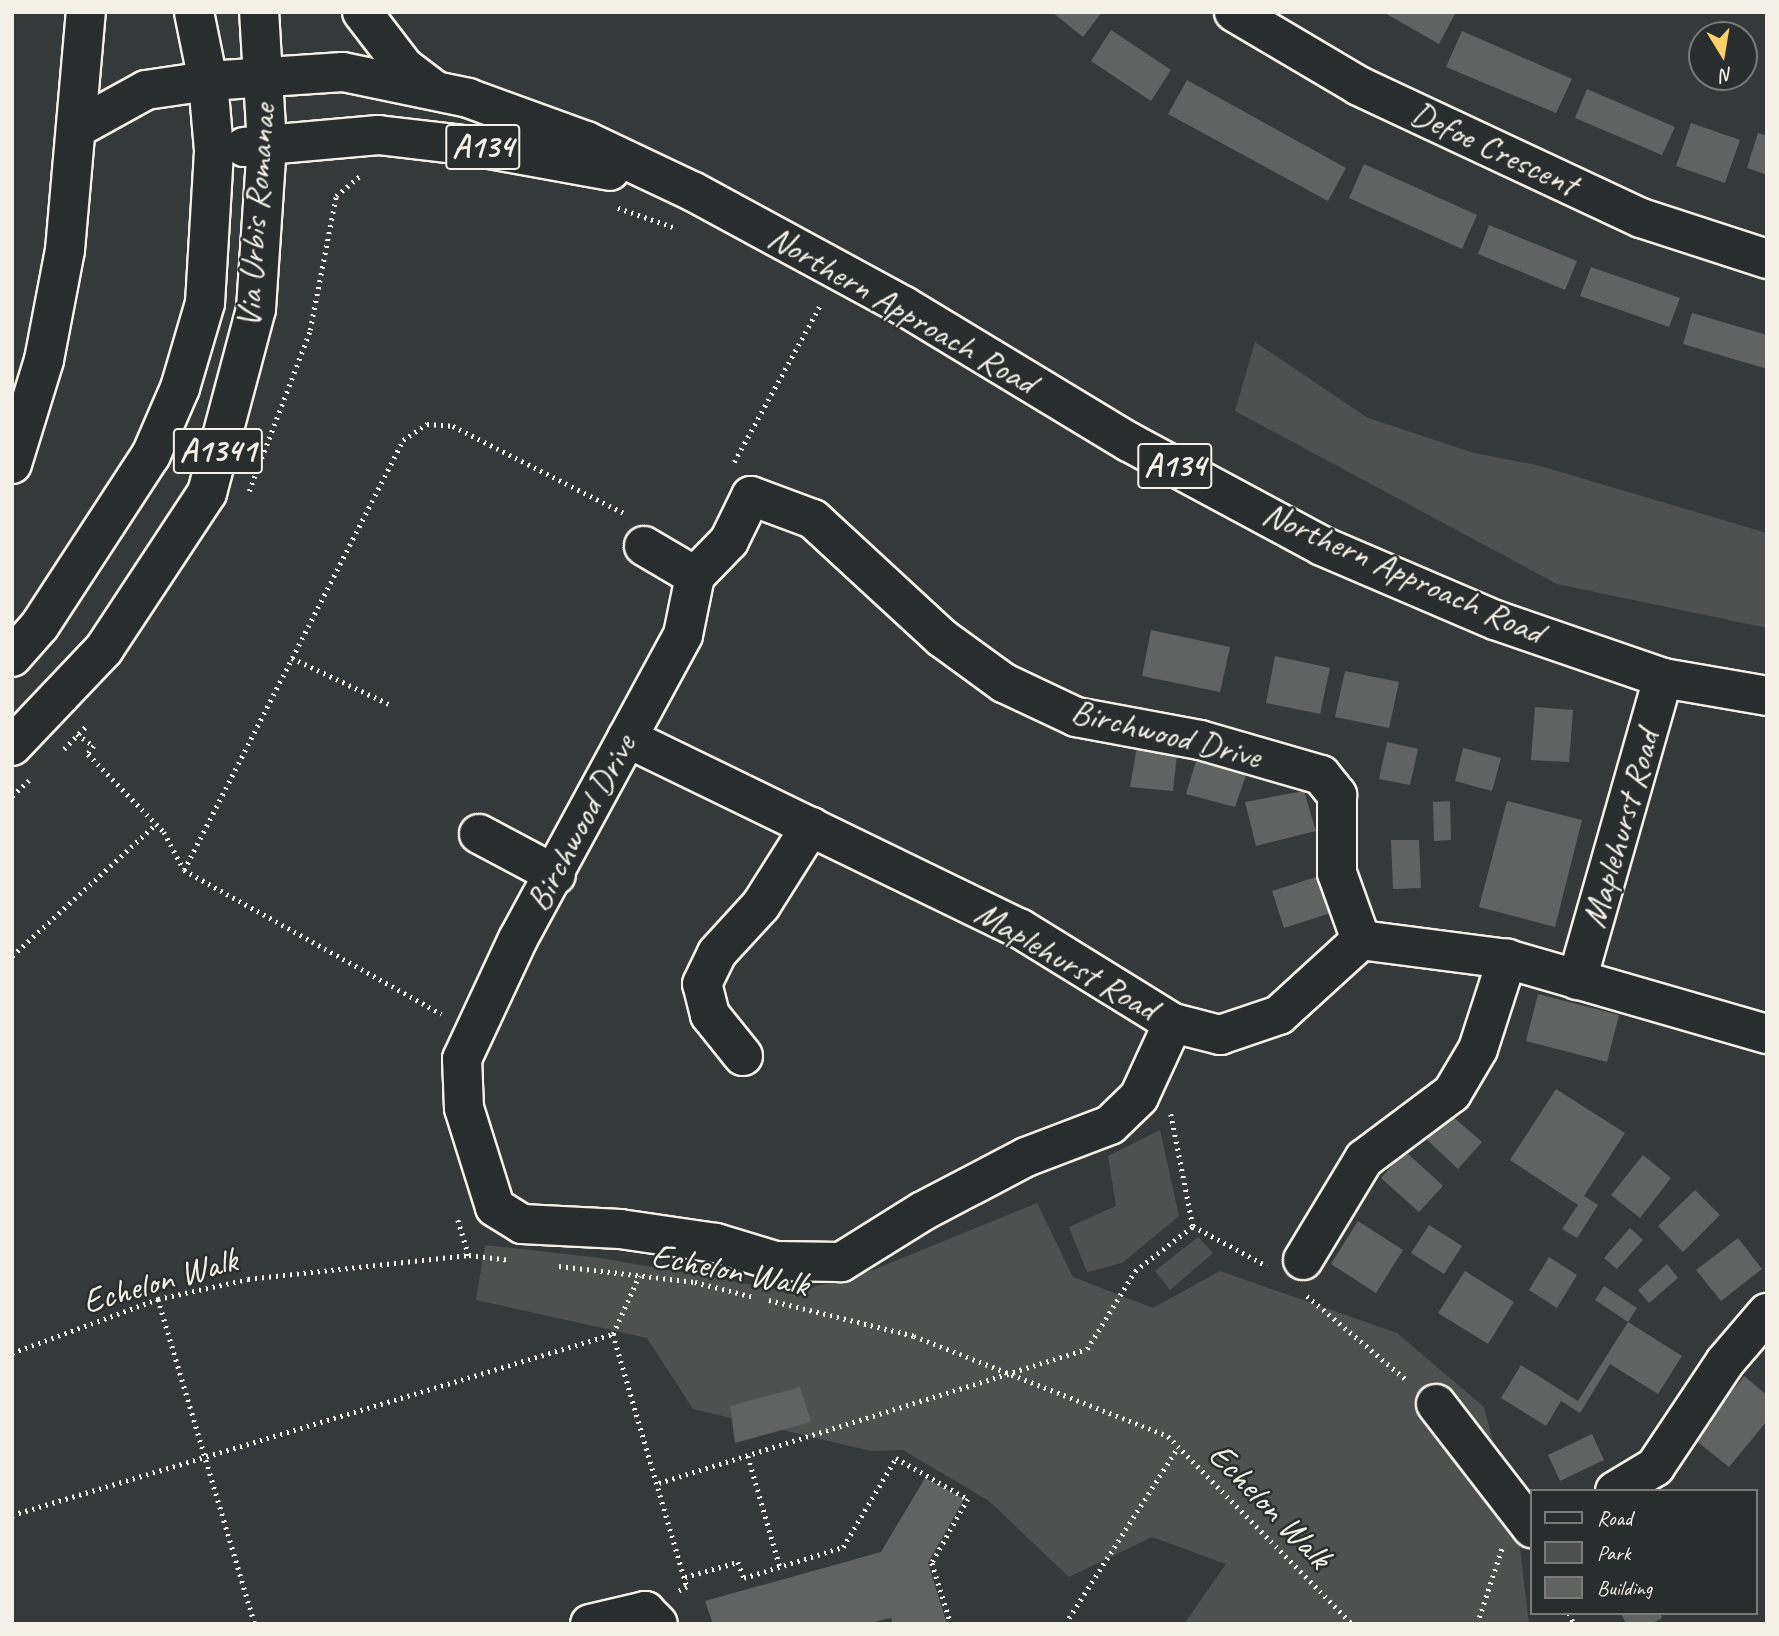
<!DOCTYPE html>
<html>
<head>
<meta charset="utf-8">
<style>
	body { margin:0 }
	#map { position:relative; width:1779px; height:1636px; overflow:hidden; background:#363939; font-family:Caveat,sans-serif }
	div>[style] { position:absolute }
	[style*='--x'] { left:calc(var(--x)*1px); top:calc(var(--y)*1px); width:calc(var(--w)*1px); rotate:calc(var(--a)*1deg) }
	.green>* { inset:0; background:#4e514f }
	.building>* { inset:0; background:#616362 }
	.path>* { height:4.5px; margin-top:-2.25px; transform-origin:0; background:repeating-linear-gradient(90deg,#f4f1e8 0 2px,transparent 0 7px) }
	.roads { filter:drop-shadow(2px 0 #f4f1e8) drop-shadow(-2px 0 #f4f1e8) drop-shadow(0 2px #f4f1e8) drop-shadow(0 -2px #f4f1e8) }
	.minor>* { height:38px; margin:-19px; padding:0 19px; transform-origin:19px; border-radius:19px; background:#2a2d2e }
	.major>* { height:38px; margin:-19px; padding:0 19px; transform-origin:19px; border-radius:19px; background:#2a2d2e }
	span { translate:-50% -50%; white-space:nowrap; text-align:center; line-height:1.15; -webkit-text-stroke:5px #2a2d2e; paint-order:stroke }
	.shield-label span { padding:2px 5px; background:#2a2d2e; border:2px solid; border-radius:5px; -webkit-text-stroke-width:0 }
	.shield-label { font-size:33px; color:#f4f1e8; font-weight:700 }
	.street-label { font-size:35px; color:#f4f1e8 }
	.frame { position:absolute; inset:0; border:14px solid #f4f1e8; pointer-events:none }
	.legend { position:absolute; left:1530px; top:1489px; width:228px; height:126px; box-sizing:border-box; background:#2a2d2e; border:2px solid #7b7b78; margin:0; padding:9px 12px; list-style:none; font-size:21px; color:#f4f1e8 }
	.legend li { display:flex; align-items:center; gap:14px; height:35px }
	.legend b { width:35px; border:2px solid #7b7b78 }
	.north { position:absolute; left:1688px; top:21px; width:70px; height:70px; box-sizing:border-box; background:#2a2d2e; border:2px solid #7b7b78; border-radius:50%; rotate:169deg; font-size:19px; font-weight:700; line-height:28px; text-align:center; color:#f4f1e8 }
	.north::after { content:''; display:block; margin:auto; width:24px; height:32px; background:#ffd166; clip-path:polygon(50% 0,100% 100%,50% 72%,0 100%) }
</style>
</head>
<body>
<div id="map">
	<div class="green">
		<i style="clip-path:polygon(1255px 342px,1368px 418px,1474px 453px,1537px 465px,1767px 533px,1767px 628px,1557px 584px,1235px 411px)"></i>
		<i style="clip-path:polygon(1160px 1130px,1179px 1216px,1122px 1263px,1087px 1272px,1069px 1227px,1116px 1206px,1108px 1156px)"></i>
		<i style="clip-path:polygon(1037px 1203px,1073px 1277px,1153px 1308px,1220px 1271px,1397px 1333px,1484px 1407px,1519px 1540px,1529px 1624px,1184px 1624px,1226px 1564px,1152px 1537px,1069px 1577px,989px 1501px,903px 1450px,871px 1451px,693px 1409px,647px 1338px,476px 1300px,485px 1245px,601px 1258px,793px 1292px,858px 1276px)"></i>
		<i style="clip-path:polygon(1198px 1237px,1213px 1253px,1170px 1290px,1155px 1271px)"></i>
	</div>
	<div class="building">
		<i style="clip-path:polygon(1052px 12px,1102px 12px,1083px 37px)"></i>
		<i style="clip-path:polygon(1383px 12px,1456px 12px,1439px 44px)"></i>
		<i style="clip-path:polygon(1111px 30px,1171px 70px,1151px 101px,1091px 61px)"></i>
		<i style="clip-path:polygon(1462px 31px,1572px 79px,1556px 113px,1446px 67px)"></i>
		<i style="clip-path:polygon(1187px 80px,1346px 168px,1328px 201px,1168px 114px)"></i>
		<i style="clip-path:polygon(1587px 89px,1675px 127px,1662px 155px,1575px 118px)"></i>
		<i style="clip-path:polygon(1691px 123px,1740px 140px,1725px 183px,1676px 166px)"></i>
		<i style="clip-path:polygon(1758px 133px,1767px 136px,1767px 175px,1747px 168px)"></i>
		<i style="clip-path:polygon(1364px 164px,1477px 215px,1462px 249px,1349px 198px)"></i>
		<i style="clip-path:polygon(1489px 225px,1577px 261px,1565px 290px,1478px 254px)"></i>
		<i style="clip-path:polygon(1591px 267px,1680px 298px,1669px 327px,1580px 296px)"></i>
		<i style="clip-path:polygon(1692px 313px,1767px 335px,1767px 369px,1683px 344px)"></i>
		<i style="clip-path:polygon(1151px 630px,1230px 647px,1220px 692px,1142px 676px)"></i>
		<i style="clip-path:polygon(1275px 656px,1330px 668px,1320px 714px,1266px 703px)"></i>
		<i style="clip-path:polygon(1345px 671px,1399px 682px,1389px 728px,1335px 717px)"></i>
		<i style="clip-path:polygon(1535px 707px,1573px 710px,1569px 762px,1531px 760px)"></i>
		<i style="clip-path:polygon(1387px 742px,1418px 749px,1410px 785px,1379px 779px)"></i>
		<i style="clip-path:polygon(1137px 746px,1177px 755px,1173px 791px,1130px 787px)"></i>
		<i style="clip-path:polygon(1463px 748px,1501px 758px,1492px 791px,1455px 781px)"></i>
		<i style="clip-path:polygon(1197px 758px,1248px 769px,1235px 807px,1186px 794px)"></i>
		<i style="clip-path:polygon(1304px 791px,1316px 831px,1256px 846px,1245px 802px)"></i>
		<i style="clip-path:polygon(1450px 801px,1451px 840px,1434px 841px,1433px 802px)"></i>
		<i style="clip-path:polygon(1507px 801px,1582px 820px,1555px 927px,1479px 907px)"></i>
		<i style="clip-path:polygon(1391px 840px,1419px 840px,1421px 888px,1393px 889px)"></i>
		<i style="clip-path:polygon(1322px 875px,1334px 912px,1284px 928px,1272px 891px)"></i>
		<i style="clip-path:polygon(1538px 994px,1619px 1015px,1607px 1062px,1526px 1041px)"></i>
		<i style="clip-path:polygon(1556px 1089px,1625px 1133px,1584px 1196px,1598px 1205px,1577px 1238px,1562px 1229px,1578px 1205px,1510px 1160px)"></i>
		<i style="clip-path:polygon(1444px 1109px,1482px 1142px,1458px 1169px,1421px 1134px)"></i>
		<i style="clip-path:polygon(1405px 1151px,1443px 1186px,1419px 1212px,1381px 1178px)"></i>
		<i style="clip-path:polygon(1643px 1155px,1671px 1178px,1640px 1218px,1611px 1195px)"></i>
		<i style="clip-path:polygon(1695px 1190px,1720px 1215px,1683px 1252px,1658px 1226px)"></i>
		<i style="clip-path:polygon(1358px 1221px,1403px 1250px,1376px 1293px,1331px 1264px)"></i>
		<i style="clip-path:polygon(1429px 1225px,1462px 1246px,1444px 1274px,1411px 1253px)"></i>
		<i style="clip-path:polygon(1630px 1228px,1643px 1240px,1617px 1269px,1604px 1258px)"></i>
		<i style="clip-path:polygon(1738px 1238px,1762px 1269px,1721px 1301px,1696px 1270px)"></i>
		<i style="clip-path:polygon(1549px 1257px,1577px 1275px,1557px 1308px,1529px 1290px)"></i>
		<i style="clip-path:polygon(1667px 1264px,1678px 1278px,1649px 1303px,1638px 1290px)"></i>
		<i style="clip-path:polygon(1465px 1271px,1514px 1302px,1488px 1344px,1438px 1313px)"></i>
		<i style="clip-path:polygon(1604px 1286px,1637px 1308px,1628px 1322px,1595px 1300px)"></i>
		<i style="clip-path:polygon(1628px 1322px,1682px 1356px,1658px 1394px,1610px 1364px,1580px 1413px,1561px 1401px,1546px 1426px,1501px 1398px,1521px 1365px,1578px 1401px)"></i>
		<i style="clip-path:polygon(1744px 1376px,1767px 1395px,1767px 1421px,1729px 1467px,1694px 1439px)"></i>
		<i style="clip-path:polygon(800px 1387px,811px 1422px,735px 1443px,730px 1406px)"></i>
		<i style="clip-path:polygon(1592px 1434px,1604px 1460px,1560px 1481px,1548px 1455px)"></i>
		<i style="clip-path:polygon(925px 1478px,964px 1499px,928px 1563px,947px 1624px,893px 1624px,891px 1618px,866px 1624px,713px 1624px,705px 1601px,881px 1552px)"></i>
		<i style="clip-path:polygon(1621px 1613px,1660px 1613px,1662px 1618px,1651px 1624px,1626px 1624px)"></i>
	</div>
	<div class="path">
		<i style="--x:618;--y:208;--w:61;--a:19"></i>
		<i style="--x:734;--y:462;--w:180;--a:-61.2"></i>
		<i style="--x:249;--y:491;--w:172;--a:-69.2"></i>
		<i style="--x:310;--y:330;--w:136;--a:-79"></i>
		<i style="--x:336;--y:196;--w:33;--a:-40"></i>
		<i style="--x:292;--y:658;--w:107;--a:25.4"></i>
		<i style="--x:77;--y:734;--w:21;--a:35"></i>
		<i style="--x:94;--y:746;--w:10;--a:127"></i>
		<i style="--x:88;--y:754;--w:109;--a:45.7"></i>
		<i style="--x:164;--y:832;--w:43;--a:62.2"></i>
		<i style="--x:184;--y:870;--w:295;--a:29.2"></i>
		<i style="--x:64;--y:749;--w:33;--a:-46"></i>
		<i style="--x:12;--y:796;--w:23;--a:-43"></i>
		<i style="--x:184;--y:870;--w:483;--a:-63"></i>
		<i style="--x:403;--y:440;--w:29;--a:-34"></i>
		<i style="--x:427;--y:424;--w:26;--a:4"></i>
		<i style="--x:453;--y:426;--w:194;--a:27"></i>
		<i style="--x:12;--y:956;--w:195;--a:-42.5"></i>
		<i style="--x:1171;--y:1114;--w:114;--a:78.9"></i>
		<i style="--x:1193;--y:1226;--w:84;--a:28.4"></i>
		<i style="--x:458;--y:1220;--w:37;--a:73"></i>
		<i style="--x:559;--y:1266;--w:137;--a:6.7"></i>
		<i style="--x:695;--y:1282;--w:61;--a:14.3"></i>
		<i style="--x:1307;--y:1296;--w:132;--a:40.1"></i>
		<i style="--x:158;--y:1299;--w:339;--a:73.4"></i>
		<i style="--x:769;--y:1300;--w:149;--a:13.9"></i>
		<i style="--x:914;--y:1336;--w:273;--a:21.5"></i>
		<i style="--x:1168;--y:1436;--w:263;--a:45.6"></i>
		<i style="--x:613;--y:1334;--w:64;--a:-65.9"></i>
		<i style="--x:12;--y:1353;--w:156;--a:-20.3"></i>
		<i style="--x:158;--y:1299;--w:92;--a:-12.5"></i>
		<i style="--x:248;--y:1279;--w:222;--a:-6.2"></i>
		<i style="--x:469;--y:1255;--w:39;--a:7"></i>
		<i style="--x:748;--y:1456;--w:116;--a:73.9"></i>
		<i style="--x:659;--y:1483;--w:448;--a:-17.4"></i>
		<i style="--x:1087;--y:1349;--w:92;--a:-58.4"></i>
		<i style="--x:1135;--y:1271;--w:73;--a:-37.8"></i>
		<i style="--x:12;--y:1515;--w:628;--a:-16.76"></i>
		<i style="--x:613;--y:1334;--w:264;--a:73.7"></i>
		<i style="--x:687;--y:1587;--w:9;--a:153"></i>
		<i style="--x:685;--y:1577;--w:55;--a:-15.8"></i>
		<i style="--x:738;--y:1562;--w:17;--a:69"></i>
		<i style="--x:744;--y:1578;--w:104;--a:-17.4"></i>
		<i style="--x:843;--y:1547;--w:104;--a:-59.2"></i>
		<i style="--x:896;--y:1458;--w:83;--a:29.7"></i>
		<i style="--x:968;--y:1499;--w:73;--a:119.4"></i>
		<i style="--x:932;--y:1563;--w:64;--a:72.7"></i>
		<i style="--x:1569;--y:1613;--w:12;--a:66"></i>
		<i style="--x:1065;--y:1624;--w:210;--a:-57.4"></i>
		<i style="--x:1477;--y:1624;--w:80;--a:-71.8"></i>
	</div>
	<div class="roads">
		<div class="minor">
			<i style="--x:1234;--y:12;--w:145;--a:30.6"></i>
			<i style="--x:1359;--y:86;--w:311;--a:25.1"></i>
			<i style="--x:1641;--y:218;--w:133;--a:18"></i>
			<i style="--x:77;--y:128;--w:79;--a:-28.8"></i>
			<i style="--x:146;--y:90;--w:63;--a:-8.3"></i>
			<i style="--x:12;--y:464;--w:109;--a:-72.9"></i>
			<i style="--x:44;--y:360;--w:112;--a:-79.2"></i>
			<i style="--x:65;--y:250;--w:239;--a:-85"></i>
			<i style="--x:644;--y:546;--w:59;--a:30.5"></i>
			<i style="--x:627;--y:738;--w:436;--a:25.9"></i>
			<i style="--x:1019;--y:928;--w:181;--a:31.7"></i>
			<i style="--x:1173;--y:1023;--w:49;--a:14.3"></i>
			<i style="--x:1220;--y:1035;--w:62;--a:-18.7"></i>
			<i style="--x:1279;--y:1015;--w:111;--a:-42.4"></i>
			<i style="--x:1361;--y:940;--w:147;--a:7.4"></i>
			<i style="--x:1507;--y:959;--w:271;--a:16.1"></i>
			<i style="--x:479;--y:834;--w:87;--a:28"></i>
			<i style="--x:1577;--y:980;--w:314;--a:-74.1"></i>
			<i style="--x:1173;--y:1023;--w:81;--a:114.7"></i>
			<i style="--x:1139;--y:1097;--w:40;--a:136"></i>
			<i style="--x:1110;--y:1125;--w:90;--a:159.1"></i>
			<i style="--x:1026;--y:1157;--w:116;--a:152.3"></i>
			<i style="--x:923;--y:1211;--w:97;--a:148.1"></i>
			<i style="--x:841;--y:1262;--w:66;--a:-179.1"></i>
			<i style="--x:775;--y:1261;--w:62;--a:-163"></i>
			<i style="--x:716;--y:1243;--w:97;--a:-171.7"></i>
			<i style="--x:620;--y:1229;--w:98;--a:-177.1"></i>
			<i style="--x:522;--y:1224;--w:32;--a:-148"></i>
			<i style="--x:495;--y:1207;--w:104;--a:-107.4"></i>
			<i style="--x:464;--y:1108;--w:49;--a:-92.3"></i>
			<i style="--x:462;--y:1059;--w:132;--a:-65"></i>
			<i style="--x:518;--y:939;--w:346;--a:-61.5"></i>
			<i style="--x:683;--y:635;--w:60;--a:-78.5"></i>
			<i style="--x:695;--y:576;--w:49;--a:-45.8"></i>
			<i style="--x:729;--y:541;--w:50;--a:-63.9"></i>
			<i style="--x:751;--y:496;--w:66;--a:20.4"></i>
			<i style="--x:813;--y:519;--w:176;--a:42.7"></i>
			<i style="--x:942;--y:638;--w:77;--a:36"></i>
			<i style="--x:1004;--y:683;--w:80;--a:25.3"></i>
			<i style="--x:1076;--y:717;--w:126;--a:10.5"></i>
			<i style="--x:1200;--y:740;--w:126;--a:16.1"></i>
			<i style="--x:1321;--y:775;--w:26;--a:51"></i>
			<i style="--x:1337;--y:795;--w:78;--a:90"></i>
			<i style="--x:1337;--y:873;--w:71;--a:70.3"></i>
			<i style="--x:743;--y:1056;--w:53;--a:-128.8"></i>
			<i style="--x:710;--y:1015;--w:32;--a:-104"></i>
			<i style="--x:702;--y:984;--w:34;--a:-64"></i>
			<i style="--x:717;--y:953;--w:65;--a:-47.5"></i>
			<i style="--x:761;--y:905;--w:93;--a:-57.7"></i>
			<i style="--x:1303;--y:1260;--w:118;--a:-58.9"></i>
			<i style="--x:1364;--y:1159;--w:110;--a:-36.9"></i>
			<i style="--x:1452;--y:1093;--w:51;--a:-59.4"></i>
			<i style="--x:1478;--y:1049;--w:95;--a:-72.1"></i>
			<i style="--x:1436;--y:1404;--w:157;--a:52.3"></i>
			<i style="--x:1615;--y:1491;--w:47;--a:-31"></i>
			<i style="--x:1655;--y:1467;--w:126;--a:-56.3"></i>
			<i style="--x:1725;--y:1362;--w:65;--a:-49.4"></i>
			<i style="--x:590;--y:1624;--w:57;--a:-13.3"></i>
			<i style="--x:645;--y:1611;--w:18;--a:45"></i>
		</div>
		<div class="major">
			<i style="--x:362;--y:12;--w:69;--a:52.6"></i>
			<i style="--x:404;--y:67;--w:35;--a:37"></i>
			<i style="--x:208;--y:81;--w:135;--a:-3.8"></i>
			<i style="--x:343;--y:72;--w:128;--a:11.7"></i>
			<i style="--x:468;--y:98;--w:126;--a:20"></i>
			<i style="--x:586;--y:141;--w:119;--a:25.3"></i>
			<i style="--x:694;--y:192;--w:239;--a:28.5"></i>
			<i style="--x:904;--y:306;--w:263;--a:31.2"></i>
			<i style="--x:1129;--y:442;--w:219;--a:28.3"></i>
			<i style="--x:1322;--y:546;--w:188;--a:23.2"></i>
			<i style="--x:1495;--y:620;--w:178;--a:19"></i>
			<i style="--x:1663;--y:678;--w:106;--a:9.8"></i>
			<i style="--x:244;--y:147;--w:135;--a:-5.1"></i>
			<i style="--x:378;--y:135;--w:96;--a:6.6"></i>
			<i style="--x:473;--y:146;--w:139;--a:10.3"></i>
			<i style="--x:12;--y:657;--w:43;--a:-48.8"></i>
			<i style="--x:40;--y:625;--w:203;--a:-56.9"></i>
			<i style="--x:151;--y:455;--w:73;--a:-66.6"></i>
			<i style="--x:180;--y:388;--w:89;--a:-73.6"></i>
			<i style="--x:205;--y:303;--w:153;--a:-86.6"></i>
			<i style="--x:214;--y:150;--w:69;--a:-95"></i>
			<i style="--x:208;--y:81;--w:70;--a:-101.5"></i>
			<i style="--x:12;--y:746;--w:134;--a:-46.5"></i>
			<i style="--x:104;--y:649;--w:187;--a:-56.6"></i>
			<i style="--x:207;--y:493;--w:190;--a:-75.1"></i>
			<i style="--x:256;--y:309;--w:164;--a:-86.2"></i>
			<i style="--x:267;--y:145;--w:133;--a:-93.4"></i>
		</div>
	</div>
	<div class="shield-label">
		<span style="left:483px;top:147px">A134</span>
		<span style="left:218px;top:451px">A1341</span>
		<span style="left:1175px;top:466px">A134</span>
	</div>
	<div class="street-label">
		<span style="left:1494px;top:149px;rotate:25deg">Defoe Crescent</span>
		<span style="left:256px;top:216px;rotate:-86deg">Via Urbis Romanae</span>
		<span style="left:902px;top:310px;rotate:30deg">Northern Approach Road</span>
		<span style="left:1403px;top:573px;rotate:24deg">Northern Approach Road</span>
		<span style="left:1166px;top:734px;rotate:14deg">Birchwood Drive</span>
		<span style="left:581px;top:823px;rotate:-62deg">Birchwood Drive</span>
		<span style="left:1621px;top:829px;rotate:-74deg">Maplehurst Road</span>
		<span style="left:1066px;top:961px;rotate:30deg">Maplehurst Road</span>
		<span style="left:730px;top:1270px;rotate:11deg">Echelon Walk</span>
		<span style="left:160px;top:1281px;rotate:-16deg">Echelon Walk</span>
		<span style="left:1270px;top:1506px;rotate:46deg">Echelon Walk</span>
	</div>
	<div class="frame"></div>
	<ul class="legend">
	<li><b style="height:9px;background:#2a2d2e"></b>Road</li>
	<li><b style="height:19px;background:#4e514f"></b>Park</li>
	<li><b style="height:19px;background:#616362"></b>Building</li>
	</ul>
	<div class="north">N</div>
</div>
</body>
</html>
